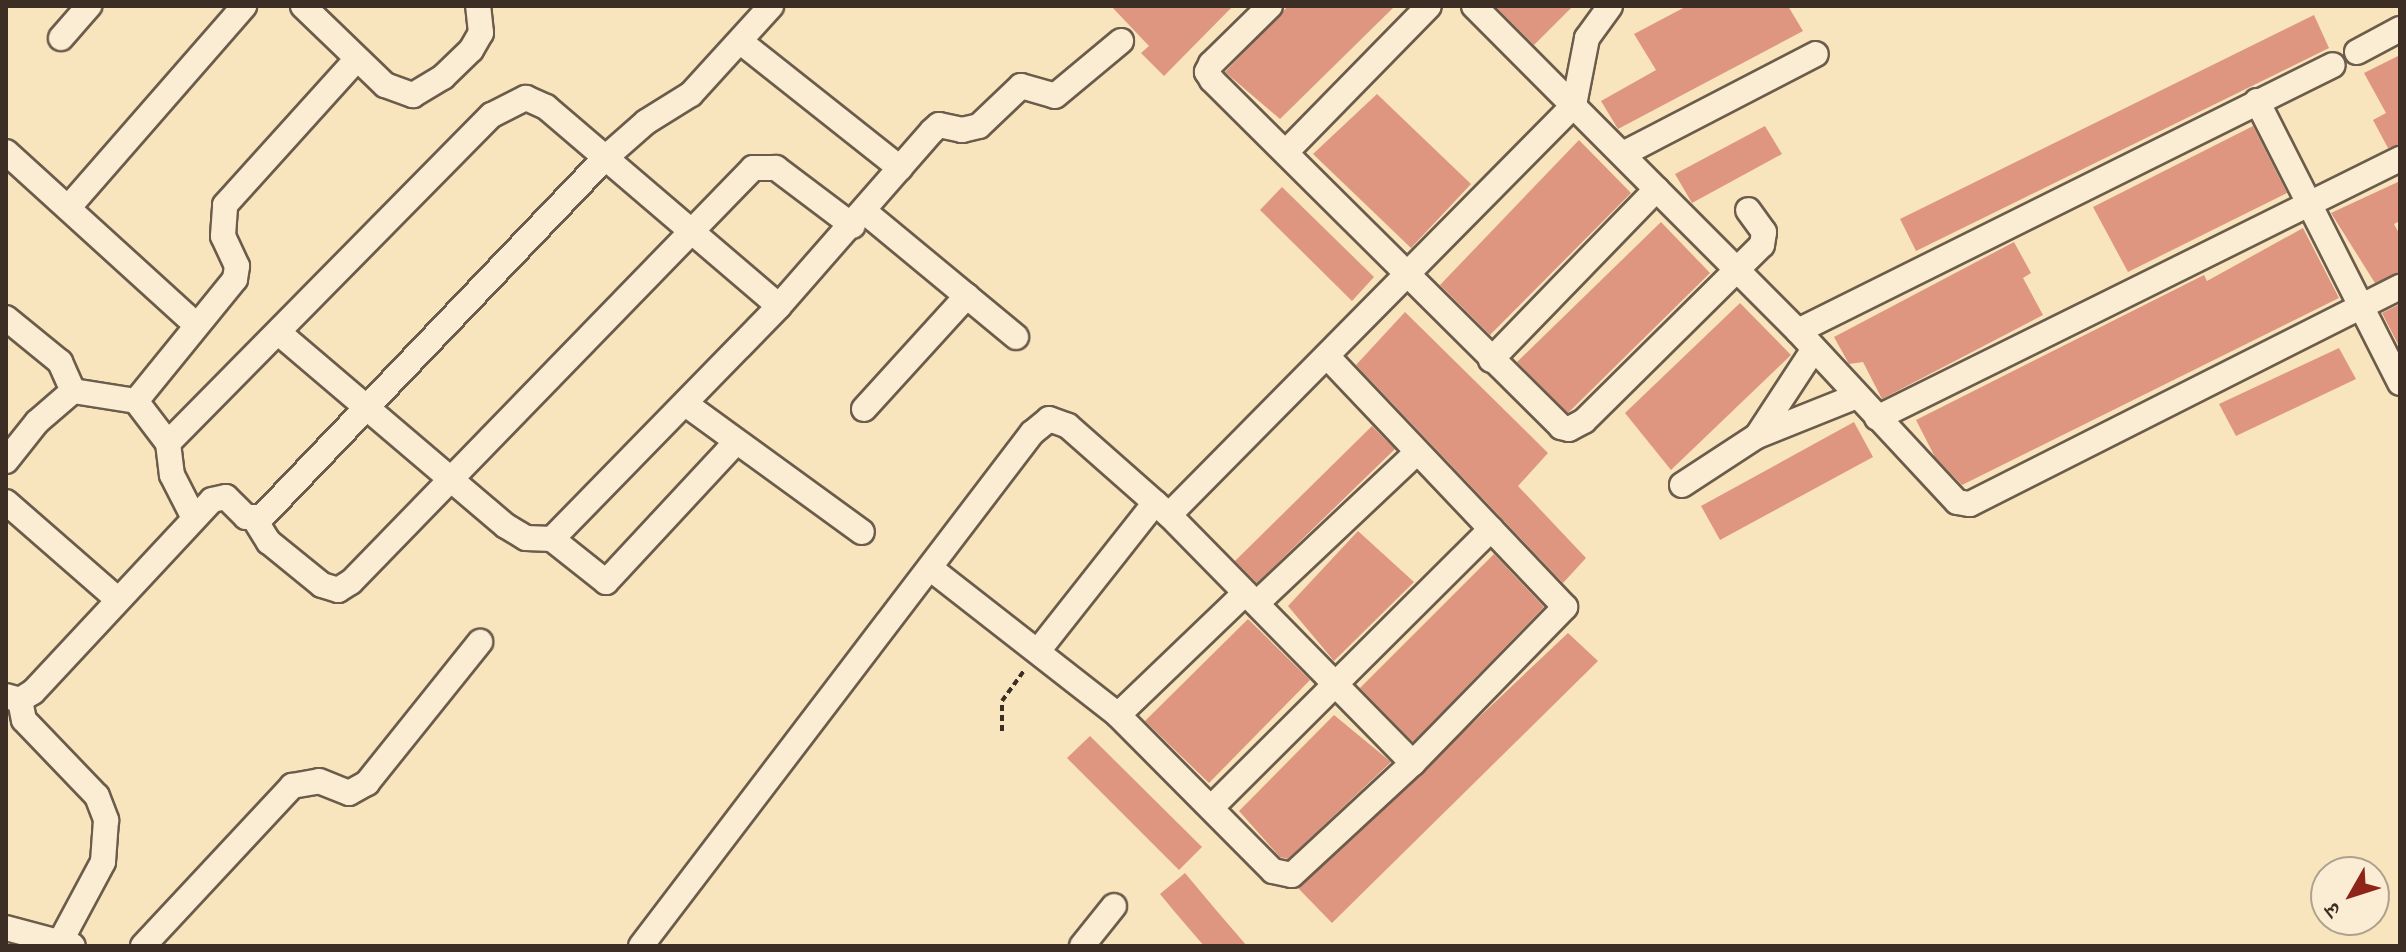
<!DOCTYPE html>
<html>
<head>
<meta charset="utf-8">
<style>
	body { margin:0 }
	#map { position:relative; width:2406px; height:952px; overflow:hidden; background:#f8e4bd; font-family:Cardo,"Noto Serif Devanagari",serif }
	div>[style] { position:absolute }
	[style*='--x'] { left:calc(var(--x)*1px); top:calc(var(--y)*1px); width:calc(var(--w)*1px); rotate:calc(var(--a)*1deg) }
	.building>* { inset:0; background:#df9681 }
	.path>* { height:4px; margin-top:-2px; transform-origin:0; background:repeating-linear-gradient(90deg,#3d2e25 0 6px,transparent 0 10px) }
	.roads { filter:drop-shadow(2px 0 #6c5c4b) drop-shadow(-2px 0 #6c5c4b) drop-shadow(0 2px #6c5c4b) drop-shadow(0 -2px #6c5c4b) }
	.street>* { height:24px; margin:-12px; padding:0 12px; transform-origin:12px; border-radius:12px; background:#faedd4 }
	span { translate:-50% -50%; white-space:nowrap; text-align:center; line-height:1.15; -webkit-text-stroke:6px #faedd4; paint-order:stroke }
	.frame { position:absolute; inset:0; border:8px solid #3d2e25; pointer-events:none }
	.north { position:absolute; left:2310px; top:856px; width:80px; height:80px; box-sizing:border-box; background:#faedd4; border:2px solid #aea18e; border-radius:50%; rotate:231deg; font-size:22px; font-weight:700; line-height:32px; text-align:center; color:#3d2e25 }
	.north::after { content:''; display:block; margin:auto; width:28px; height:36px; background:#8f2418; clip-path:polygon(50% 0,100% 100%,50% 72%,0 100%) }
</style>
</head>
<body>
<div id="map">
	<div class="building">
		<i style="clip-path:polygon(1111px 6px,1233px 6px,1164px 76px,1141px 53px,1149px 46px)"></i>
		<i style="clip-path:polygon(1288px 6px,1395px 6px,1280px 119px,1225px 72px)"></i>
		<i style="clip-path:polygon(1495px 6px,1573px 6px,1534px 45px)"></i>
		<i style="clip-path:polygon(1687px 6px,1788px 6px,1803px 31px,1618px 129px,1601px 101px,1656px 70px,1634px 34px)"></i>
		<i style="clip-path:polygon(2314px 15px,2329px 48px,1916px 251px,1900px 219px)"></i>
		<i style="clip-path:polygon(2400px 55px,2400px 144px,2388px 148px,2373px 120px,2386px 113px,2364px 73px)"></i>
		<i style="clip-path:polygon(1377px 94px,1471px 184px,1411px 248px,1313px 154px)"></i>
		<i style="clip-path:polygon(1765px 126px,1782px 154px,1692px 203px,1675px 174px)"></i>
		<i style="clip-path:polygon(2253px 126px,2287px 193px,2128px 272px,2093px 207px)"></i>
		<i style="clip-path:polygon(1579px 140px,1631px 193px,1490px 335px,1440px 285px)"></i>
		<i style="clip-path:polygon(2400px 181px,2400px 221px,2394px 224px,2400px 235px,2400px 272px,2375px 283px,2331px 213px)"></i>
		<i style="clip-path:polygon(1282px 187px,1374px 277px,1352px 301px,1260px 210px)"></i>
		<i style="clip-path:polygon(1661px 222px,1710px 273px,1568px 413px,1517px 362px)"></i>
		<i style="clip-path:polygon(2303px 228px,2339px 298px,1962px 485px,1935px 457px,1916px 420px,2204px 275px,2207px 281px)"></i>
		<i style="clip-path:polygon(2014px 242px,2031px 273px,2023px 278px,2043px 315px,1882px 399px,1863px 362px,1849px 364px,1834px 337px)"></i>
		<i style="clip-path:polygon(1740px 303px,1791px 355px,1671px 470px,1625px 413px)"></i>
		<i style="clip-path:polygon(2400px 304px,2400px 348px,2382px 313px)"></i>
		<i style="clip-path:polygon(1405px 312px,1548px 453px,1518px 486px,1586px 558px,1563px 583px,1356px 365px)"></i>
		<i style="clip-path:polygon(2339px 348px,2356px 379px,2236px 436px,2219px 404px)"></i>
		<i style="clip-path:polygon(1854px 422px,1873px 457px,1720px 540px,1701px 506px)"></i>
		<i style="clip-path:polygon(1372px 426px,1395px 449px,1257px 583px,1235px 561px)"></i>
		<i style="clip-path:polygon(1358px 531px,1414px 582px,1334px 661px,1288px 606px)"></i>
		<i style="clip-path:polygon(1494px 554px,1544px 607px,1413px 742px,1360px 688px)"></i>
		<i style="clip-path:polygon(1248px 619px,1310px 680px,1209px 783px,1145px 721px)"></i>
		<i style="clip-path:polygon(1568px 633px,1598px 661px,1332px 923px,1298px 888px)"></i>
		<i style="clip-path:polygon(1334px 715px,1391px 762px,1288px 859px,1280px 857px,1239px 811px)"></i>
		<i style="clip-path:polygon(1090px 736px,1202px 847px,1179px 870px,1067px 758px)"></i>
		<i style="clip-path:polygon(1185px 873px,1216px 910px,1247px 946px,1204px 946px,1174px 911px,1160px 894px)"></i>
	</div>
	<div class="path">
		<i style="--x:1002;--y:731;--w:30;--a:-90"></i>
		<i style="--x:1002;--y:701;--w:39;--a:-54"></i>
	</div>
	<div class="roads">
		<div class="street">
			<i style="--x:303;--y:6;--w:114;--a:43.9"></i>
			<i style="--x:385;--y:85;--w:30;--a:20"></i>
			<i style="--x:413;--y:95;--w:35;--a:-31"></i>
			<i style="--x:443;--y:77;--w:39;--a:-44"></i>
			<i style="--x:471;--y:50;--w:20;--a:-60"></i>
			<i style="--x:481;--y:33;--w:27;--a:-96"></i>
			<i style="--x:1270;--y:6;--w:83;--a:135.5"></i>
			<i style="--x:1211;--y:64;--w:9;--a:117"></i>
			<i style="--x:1207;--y:72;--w:9;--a:58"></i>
			<i style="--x:1212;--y:80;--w:492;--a:44.8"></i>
			<i style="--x:1561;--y:427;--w:8;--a:14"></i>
			<i style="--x:1569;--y:429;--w:17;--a:-28"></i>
			<i style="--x:1584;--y:421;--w:250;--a:-44.7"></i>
			<i style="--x:1762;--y:245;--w:13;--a:-81"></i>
			<i style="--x:1764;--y:232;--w:27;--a:-126"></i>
			<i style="--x:1474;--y:6;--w:459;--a:45.1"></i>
			<i style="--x:1798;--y:331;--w:233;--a:47.1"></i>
			<i style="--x:1957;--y:502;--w:13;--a:9"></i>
			<i style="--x:1970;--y:504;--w:482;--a:-26.8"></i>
			<i style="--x:61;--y:38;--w:43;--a:-48.8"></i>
			<i style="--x:741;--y:42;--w:203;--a:38.4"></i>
			<i style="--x:2357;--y:52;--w:49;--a:-28.1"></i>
			<i style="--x:2257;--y:101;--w:316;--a:63.1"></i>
			<i style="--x:6;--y:152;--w:257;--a:42.3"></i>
			<i style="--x:1286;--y:152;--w:204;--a:-45.6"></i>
			<i style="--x:1623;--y:154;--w:217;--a:-27.4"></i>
			<i style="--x:68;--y:208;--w:268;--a:-48.9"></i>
			<i style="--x:865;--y:212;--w:196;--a:39.6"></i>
			<i style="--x:6;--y:318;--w:70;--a:39.2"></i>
			<i style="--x:60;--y:362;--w:32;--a:66"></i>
			<i style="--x:1798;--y:331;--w:597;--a:-26.44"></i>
			<i style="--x:279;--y:333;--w:298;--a:40.4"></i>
			<i style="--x:506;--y:526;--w:23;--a:31"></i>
			<i style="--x:526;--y:538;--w:26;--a:2"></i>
			<i style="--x:552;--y:539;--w:325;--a:-45.7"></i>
			<i style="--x:779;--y:306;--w:232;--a:-48.8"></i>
			<i style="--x:932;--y:131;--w:9;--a:-41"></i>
			<i style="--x:939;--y:125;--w:24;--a:12"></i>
			<i style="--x:962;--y:130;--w:17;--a:-13"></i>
			<i style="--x:979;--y:126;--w:58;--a:-43.6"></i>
			<i style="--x:1021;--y:86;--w:35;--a:16"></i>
			<i style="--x:1055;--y:96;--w:86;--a:-39.8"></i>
			<i style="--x:1491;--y:360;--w:238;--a:-45.9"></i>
			<i style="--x:136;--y:401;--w:157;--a:-50.9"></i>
			<i style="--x:235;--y:279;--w:13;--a:-81"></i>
			<i style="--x:237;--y:266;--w:33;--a:-115"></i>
			<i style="--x:223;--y:236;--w:31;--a:-86"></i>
			<i style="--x:225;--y:205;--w:195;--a:-47.9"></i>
			<i style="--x:687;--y:405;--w:216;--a:36"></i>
			<i style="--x:864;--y:409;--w:153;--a:-47.7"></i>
			<i style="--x:1877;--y:418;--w:584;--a:-26.35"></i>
			<i style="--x:1757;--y:436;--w:104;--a:-56.8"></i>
			<i style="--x:168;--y:443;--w:461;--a:-45.4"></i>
			<i style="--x:492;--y:115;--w:38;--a:-27"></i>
			<i style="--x:526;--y:98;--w:22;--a:24"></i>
			<i style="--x:546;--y:107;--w:306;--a:40.5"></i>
			<i style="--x:6;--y:461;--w:50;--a:-51.5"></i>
			<i style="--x:37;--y:422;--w:48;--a:-40.7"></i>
			<i style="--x:73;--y:391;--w:64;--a:9"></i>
			<i style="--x:136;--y:401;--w:53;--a:52.7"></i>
			<i style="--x:168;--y:443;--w:32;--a:83"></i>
			<i style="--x:172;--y:475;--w:48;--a:62.9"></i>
			<i style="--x:1682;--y:485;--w:90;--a:-33.2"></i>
			<i style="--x:1757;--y:436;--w:108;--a:-21.8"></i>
			<i style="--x:6;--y:502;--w:146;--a:41.1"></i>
			<i style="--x:1169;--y:515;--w:576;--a:-45.35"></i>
			<i style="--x:1574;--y:105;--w:68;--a:-79"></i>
			<i style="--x:1587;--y:38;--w:39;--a:-54"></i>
			<i style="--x:255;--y:520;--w:26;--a:58"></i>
			<i style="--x:269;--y:542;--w:68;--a:39.1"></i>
			<i style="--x:322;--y:585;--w:17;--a:17"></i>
			<i style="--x:338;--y:590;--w:15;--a:-32"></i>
			<i style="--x:351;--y:582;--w:577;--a:-45.84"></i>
			<i style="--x:753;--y:168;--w:23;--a:0"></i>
			<i style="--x:776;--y:168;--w:96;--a:37"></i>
			<i style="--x:552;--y:539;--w:69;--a:38.5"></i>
			<i style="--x:606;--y:582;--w:191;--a:-47.1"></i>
			<i style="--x:930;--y:568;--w:239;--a:38"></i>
			<i style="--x:1118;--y:715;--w:220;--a:45.2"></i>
			<i style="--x:1273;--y:871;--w:19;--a:12"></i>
			<i style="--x:1292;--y:875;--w:165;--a:-42.8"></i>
			<i style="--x:1413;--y:763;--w:218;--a:-45.7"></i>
			<i style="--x:1565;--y:607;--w:346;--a:-133.5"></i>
			<i style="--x:1257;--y:603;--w:220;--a:-43.3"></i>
			<i style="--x:1038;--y:651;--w:189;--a:-51.7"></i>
			<i style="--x:6;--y:696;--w:15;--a:16"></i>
			<i style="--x:20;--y:700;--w:15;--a:-32"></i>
			<i style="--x:33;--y:692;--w:262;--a:-47"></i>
			<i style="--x:212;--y:500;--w:14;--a:-12"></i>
			<i style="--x:226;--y:497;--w:28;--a:45"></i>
			<i style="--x:246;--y:517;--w:16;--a:0"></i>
			<i style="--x:262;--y:517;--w:495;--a:-46.3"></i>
			<i style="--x:604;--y:159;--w:56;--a:-41.4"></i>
			<i style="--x:646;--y:122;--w:53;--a:-31.9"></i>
			<i style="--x:691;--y:94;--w:119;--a:-47.7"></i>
			<i style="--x:20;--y:700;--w:20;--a:79"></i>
			<i style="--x:24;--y:720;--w:105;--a:46.2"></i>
			<i style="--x:97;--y:796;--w:26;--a:69"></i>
			<i style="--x:106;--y:820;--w:42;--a:94.1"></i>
			<i style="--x:103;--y:862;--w:95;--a:118.2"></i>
			<i style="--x:1118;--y:715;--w:176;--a:-43.8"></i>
			<i style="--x:1212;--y:807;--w:394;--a:-44.9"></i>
			<i style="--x:6;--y:928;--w:69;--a:15"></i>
			<i style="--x:143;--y:946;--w:219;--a:-47"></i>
			<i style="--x:292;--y:786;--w:27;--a:-10"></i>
			<i style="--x:319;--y:781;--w:32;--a:22"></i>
			<i style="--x:349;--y:793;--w:21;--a:-29"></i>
			<i style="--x:367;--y:783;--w:181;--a:-51.3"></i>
			<i style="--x:641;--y:946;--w:645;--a:-52.69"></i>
			<i style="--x:1032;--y:433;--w:22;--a:-39"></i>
			<i style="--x:1049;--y:419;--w:20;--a:20"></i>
			<i style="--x:1068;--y:426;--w:135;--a:41.4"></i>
			<i style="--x:1169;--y:515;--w:348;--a:45.5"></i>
			<i style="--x:1082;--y:946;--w:51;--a:-51.3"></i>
		</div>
	</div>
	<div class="frame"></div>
	<div class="north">उ</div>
</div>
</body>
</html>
